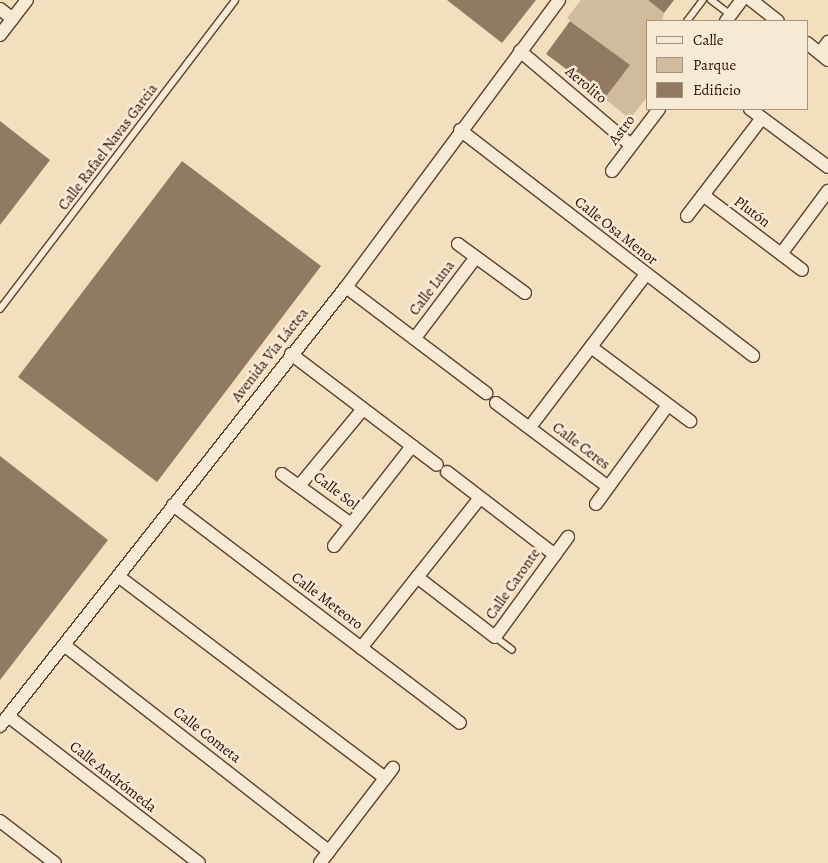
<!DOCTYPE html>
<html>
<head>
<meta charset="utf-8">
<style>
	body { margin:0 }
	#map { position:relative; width:828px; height:863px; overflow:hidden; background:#f2dfbd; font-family:Alegreya,serif }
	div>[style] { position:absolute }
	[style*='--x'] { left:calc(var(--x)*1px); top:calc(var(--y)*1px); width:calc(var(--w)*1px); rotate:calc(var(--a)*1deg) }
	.green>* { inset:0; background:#d0bb9d }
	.building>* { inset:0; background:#927a62 }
	.roads { filter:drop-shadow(1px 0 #5b422f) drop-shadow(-1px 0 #5b422f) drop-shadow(0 1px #5b422f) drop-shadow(0 -1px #5b422f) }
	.lane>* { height:6px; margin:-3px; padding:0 3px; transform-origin:3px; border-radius:3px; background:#f7ead4 }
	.street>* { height:12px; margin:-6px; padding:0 6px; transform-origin:6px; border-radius:6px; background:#f7ead4 }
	span { translate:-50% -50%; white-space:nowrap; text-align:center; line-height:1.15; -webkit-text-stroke:5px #f7ead4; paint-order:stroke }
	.street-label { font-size:15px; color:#290d00 }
	.legend { position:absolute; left:646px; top:20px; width:162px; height:90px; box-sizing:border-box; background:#f7ead4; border:1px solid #a5927f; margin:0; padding:6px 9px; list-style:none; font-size:15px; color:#290d00 }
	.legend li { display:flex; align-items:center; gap:10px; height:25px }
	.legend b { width:25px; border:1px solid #a5927f }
</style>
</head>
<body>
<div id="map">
	<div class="green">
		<i style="clip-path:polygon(581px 0,648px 0,664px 13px,662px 21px,647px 21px,647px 97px,630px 119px,605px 99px,629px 65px,567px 18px)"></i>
	</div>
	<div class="building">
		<i style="clip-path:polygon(447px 0,536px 0,502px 43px)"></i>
		<i style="clip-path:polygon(648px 0,674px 0,664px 13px)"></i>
		<i style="clip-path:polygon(570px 21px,630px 65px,605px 98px,546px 54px)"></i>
		<i style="clip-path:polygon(0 121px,50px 160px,0 225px)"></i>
		<i style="clip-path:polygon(182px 161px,321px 266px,157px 482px,18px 377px)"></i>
		<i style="clip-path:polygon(0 456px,108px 540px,0 680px)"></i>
	</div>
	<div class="roads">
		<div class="lane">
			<i style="--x:711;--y:0;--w:25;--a:37"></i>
			<i style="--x:687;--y:21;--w:26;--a:-53"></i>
			<i style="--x:0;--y:309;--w:388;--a:-52.7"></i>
			<i style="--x:495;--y:637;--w:21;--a:37"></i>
		</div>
		<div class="street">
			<i style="--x:751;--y:0;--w:34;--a:38"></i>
			<i style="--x:0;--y:9;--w:16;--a:38"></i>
			<i style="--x:726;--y:21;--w:26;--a:-53"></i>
			<i style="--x:0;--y:35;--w:44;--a:-52.4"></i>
			<i style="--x:807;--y:43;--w:27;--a:39"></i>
			<i style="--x:520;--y:51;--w:145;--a:40.3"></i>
			<i style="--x:820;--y:53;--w:14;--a:-54"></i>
			<i style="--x:750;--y:109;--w:97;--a:36.6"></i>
			<i style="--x:460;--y:130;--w:370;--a:37.6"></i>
			<i style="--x:612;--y:171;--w:78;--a:-52.8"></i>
			<i style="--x:703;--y:195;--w:124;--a:37.1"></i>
			<i style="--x:687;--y:216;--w:123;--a:-52.6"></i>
			<i style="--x:458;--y:244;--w:83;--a:36.2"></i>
			<i style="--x:781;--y:254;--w:79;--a:-53.3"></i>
			<i style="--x:346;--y:287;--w:176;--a:37.1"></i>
			<i style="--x:415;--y:338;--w:101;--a:-53"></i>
			<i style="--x:591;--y:347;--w:124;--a:36.8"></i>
			<i style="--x:291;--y:354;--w:183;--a:37.2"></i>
			<i style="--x:496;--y:403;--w:139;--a:36.8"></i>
			<i style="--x:530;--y:427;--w:192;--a:-52.8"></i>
			<i style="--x:447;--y:472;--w:136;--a:37.5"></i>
			<i style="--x:282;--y:474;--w:85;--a:35.9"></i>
			<i style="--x:299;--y:486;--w:100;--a:-50.3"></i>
			<i style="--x:596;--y:504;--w:122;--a:-54"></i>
			<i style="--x:173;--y:505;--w:360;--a:37.2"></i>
			<i style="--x:334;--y:546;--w:127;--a:-52"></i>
			<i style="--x:118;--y:576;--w:335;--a:37.1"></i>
			<i style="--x:417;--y:577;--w:98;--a:37.6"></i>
			<i style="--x:495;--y:637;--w:124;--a:-53.9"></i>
			<i style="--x:64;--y:645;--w:336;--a:37.9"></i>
			<i style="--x:361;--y:648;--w:191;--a:-51.6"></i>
			<i style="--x:8;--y:716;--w:241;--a:37.6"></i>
			<i style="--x:0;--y:726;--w:559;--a:-51.76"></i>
			<i style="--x:346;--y:287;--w:357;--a:-53.4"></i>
			<i style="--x:0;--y:821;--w:69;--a:37.4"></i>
			<i style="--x:320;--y:863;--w:120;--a:-52.5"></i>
		</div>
	</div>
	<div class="street-label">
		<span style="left:586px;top:85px;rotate:40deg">Aerolito</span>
		<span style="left:622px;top:130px;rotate:-53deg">Astro</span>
		<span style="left:108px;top:147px;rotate:-53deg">Calle Rafael Navas Garcia</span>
		<span style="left:752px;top:212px;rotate:37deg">Plutón</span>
		<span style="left:616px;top:231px;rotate:38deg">Calle Osa Menor</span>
		<span style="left:432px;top:288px;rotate:-53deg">Calle Luna</span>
		<span style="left:270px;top:355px;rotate:-52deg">Avenida Vía Láctea</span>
		<span style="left:581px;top:446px;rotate:37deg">Calle Ceres</span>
		<span style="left:336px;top:491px;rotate:37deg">Calle Sol</span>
		<span style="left:513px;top:584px;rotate:-55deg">Calle Caronte</span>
		<span style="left:327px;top:601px;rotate:37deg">Calle Meteoro</span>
		<span style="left:207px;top:735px;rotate:38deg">Calle Cometa</span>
		<span style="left:113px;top:777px;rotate:38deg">Calle Andrómeda</span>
	</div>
	<ul class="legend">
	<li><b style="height:6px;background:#f7ead4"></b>Calle</li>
	<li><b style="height:14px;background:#d0bb9d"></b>Parque</li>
	<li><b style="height:14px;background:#927a62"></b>Edificio</li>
	</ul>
</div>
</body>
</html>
